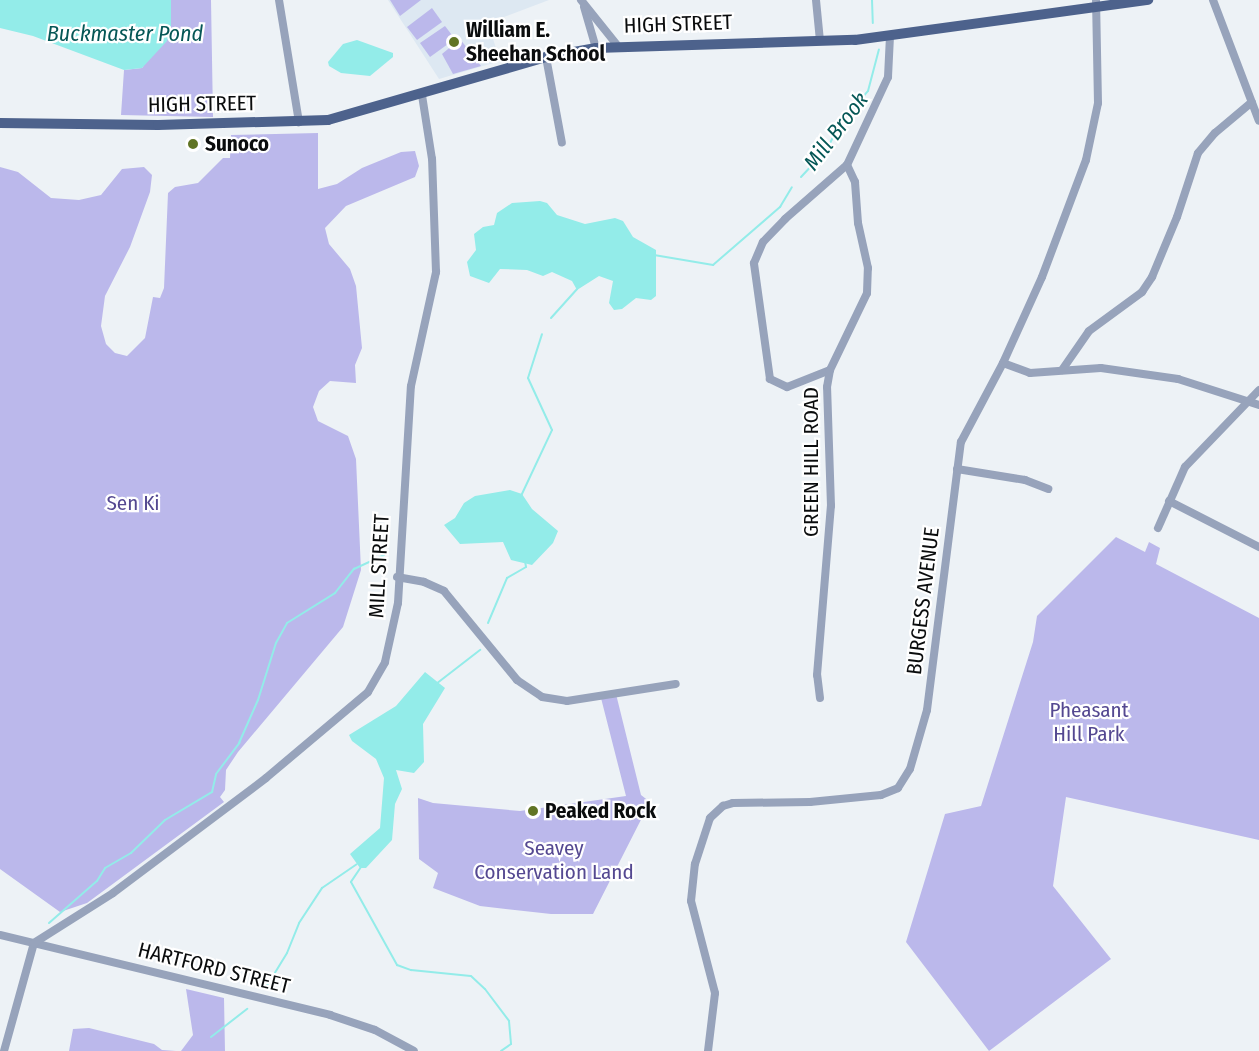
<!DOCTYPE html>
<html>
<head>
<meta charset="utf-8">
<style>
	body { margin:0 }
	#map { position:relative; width:1259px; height:1051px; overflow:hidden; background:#edf2f6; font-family:"Fira Sans Condensed",sans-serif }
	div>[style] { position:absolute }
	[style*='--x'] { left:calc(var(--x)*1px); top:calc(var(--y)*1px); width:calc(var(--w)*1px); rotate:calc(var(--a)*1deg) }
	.built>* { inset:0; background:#dde8f2 }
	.green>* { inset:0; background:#bbb8eb }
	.water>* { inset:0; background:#93ece9 }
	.stream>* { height:2px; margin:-1px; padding:0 1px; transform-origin:1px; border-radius:1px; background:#93ece9 }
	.minor>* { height:8px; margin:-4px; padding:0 4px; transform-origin:4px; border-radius:4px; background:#97a3bb }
	.major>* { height:10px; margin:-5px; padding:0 5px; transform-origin:5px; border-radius:5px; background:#4d628c }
	.dots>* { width:16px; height:16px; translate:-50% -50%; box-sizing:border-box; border:3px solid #fff; border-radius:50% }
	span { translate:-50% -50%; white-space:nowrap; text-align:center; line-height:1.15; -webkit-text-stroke:4.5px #fff; paint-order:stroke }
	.street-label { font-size:21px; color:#0a0c0d }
	.poi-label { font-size:21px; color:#0a0c0d; font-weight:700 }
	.left { translate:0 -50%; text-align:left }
	.park-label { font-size:21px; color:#544891 }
	.water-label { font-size:22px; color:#055756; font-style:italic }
</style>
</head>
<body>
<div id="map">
	<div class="built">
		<i style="clip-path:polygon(388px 0,549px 0,488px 23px,500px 61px,439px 79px)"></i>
	</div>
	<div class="green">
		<i style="clip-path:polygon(171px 0,211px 0,213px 117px,121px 115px,124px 70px,142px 68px,171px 28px)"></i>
		<i style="clip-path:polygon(390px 0,421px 0,400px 16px)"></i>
		<i style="clip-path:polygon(432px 8px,442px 22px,417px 40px,407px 27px)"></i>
		<i style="clip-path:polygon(445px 26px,455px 39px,430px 57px,420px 43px)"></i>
		<i style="clip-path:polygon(460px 39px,481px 66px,453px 74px,442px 54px)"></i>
		<i style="clip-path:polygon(318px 133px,318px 189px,337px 184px,362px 168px,401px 152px,415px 151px,419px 166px,415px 177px,346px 206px,325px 228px,329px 244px,350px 269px,356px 286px,362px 348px,355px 365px,356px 383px,330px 381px,319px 391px,313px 407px,318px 421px,348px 436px,356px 459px,361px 570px,343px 627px,238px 752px,226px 770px,225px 790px,220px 797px,224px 802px,87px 903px,60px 912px,0 869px,0 167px,18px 172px,51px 198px,79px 200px,101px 195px,122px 169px,144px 167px,152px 175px,150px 192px,130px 247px,105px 296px,101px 326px,106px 344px,115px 353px,127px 356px,145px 338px,153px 297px,160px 298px,164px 288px,168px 193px,175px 187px,198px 183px,223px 158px,230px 158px,231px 135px)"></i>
		<i style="clip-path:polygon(1116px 537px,1145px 552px,1149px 542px,1160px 548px,1156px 564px,1259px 618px,1259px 840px,1066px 797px,1053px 886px,1111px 959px,989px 1051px,906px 942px,945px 814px,981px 806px,1033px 642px,1037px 616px)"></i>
		<i style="clip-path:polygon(616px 694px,641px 795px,650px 802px,593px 914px,551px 914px,480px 906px,433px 888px,438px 873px,419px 859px,418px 798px,433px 803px,520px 811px,626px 796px,601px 698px)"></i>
		<i style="clip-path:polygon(186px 989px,224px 998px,225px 1051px,181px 1051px,193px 1035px)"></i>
		<i style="clip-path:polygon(89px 1028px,154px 1044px,162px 1050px,176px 1051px,69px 1051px,73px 1029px)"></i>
	</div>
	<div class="water">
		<i style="clip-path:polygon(0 0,171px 0,171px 28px,167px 41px,142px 68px,124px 70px,33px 36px,0 28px)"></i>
		<i style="clip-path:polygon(357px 40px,393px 53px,393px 57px,370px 76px,341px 73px,329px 66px,328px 62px,343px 44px)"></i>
		<i style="clip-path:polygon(540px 201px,547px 203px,557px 215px,585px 224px,615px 218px,623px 221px,633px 237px,656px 250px,656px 296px,651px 300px,636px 298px,622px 309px,614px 310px,609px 303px,613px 281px,599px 276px,577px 290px,572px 281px,552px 272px,543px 276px,527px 270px,500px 269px,489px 283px,470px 276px,467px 262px,476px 250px,474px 234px,483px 227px,494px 225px,497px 213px,512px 203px)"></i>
		<i style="clip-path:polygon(510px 490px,522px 494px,532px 509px,558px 531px,553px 543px,532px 565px,511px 560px,503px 542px,460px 544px,444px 525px,455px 518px,464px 503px,475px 496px)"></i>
		<i style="clip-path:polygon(425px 672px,445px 688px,423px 724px,424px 762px,414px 773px,396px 770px,402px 789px,395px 804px,392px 840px,366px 868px,360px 868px,350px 854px,380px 828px,384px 778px,376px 759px,352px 741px,349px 735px,396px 706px)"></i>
	</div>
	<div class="stream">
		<i style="--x:872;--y:0;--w:23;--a:88"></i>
		<i style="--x:801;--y:177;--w:38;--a:-47"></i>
		<i style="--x:827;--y:149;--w:28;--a:-63"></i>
		<i style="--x:840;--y:124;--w:43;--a:-49.7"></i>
		<i style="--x:868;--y:91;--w:43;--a:-75.3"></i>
		<i style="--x:654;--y:255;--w:60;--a:9.6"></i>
		<i style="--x:713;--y:265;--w:89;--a:-40.9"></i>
		<i style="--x:780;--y:207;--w:23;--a:-59"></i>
		<i style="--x:551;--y:318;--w:39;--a:-48"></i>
		<i style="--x:521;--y:496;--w:73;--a:-64.8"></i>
		<i style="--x:552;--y:430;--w:57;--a:-114.8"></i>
		<i style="--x:528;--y:378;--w:46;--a:-72.3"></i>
		<i style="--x:488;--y:623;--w:49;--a:-67.1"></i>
		<i style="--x:507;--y:578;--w:22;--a:-30"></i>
		<i style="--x:526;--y:567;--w:6;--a:-99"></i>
		<i style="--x:436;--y:684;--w:56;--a:-37.7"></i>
		<i style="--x:361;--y:867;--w:18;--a:124"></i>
		<i style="--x:351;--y:882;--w:95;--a:61"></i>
		<i style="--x:397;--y:965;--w:15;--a:20"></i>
		<i style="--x:411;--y:970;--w:60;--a:5.7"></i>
		<i style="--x:471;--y:976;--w:19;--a:43"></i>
		<i style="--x:485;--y:989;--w:40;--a:53"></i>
		<i style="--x:509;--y:1021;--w:23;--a:85"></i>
		<i style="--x:511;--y:1044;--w:12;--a:145"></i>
		<i style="--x:49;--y:923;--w:64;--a:-41.2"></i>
		<i style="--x:97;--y:881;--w:15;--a:-58"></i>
		<i style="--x:105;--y:868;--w:30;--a:-30"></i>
		<i style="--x:131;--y:853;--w:47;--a:-44.1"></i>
		<i style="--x:165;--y:820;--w:55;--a:-30.8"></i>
		<i style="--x:212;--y:792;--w:18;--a:-77"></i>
		<i style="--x:216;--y:774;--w:39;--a:-53"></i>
		<i style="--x:239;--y:743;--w:47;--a:-66.2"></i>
		<i style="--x:258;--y:700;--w:60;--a:-72.5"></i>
		<i style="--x:276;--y:643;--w:23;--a:-61"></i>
		<i style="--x:287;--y:623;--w:57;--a:-32"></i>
		<i style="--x:335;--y:593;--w:31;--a:-52"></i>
		<i style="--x:354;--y:569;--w:33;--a:-25"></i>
		<i style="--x:265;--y:989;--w:42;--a:-58.6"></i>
		<i style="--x:287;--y:953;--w:32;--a:-68"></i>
		<i style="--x:299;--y:923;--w:42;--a:-56.7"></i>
		<i style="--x:322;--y:888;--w:42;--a:-34.4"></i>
		<i style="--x:211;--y:1037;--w:46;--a:-37.9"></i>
	</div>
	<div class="minor">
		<i style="--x:279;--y:0;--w:124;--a:80.7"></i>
		<i style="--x:581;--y:0;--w:58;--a:51.3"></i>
		<i style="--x:816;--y:0;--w:41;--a:84.4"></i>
		<i style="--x:1213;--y:0;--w:129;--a:69.2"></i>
		<i style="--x:584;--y:7;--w:43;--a:73.7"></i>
		<i style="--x:546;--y:57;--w:87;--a:79.5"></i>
		<i style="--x:1003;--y:363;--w:29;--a:20"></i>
		<i style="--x:1030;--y:373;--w:71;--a:-4"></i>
		<i style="--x:1101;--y:368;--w:78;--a:8.1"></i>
		<i style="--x:1178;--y:379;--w:85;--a:17.8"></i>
		<i style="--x:830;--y:370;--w:46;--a:158.4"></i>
		<i style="--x:787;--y:387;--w:19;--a:-155"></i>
		<i style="--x:770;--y:379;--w:117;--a:-97.9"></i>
		<i style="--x:754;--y:263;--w:23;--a:-67"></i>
		<i style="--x:763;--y:242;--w:32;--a:-46"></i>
		<i style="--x:785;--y:219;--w:82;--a:-41.1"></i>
		<i style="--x:847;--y:165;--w:97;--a:-65"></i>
		<i style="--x:888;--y:77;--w:41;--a:-87.2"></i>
		<i style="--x:1062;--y:370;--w:47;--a:-55.3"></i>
		<i style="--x:1089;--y:331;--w:66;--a:-36.3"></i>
		<i style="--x:1142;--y:292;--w:18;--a:-56"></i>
		<i style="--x:1152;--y:277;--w:65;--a:-67.4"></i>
		<i style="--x:1177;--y:217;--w:67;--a:-71.8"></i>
		<i style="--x:1198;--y:153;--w:26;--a:-50"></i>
		<i style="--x:1215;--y:133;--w:48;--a:-40"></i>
		<i style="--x:957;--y:469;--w:69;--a:9.2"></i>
		<i style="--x:1025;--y:480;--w:25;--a:21"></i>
		<i style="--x:1169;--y:501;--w:101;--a:27.1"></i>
		<i style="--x:1158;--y:528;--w:67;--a:-66.1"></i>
		<i style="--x:1185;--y:467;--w:107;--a:-46.1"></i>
		<i style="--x:397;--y:577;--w:27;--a:10"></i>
		<i style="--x:424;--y:582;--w:22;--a:24"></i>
		<i style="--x:444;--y:591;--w:115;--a:50.6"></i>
		<i style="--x:517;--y:680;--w:30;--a:34"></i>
		<i style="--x:542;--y:697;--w:25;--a:9"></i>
		<i style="--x:567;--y:701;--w:110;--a:-8.9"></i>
		<i style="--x:820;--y:698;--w:23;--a:-97"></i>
		<i style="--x:817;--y:675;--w:170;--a:-85.3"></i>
		<i style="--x:831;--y:506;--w:119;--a:-91.9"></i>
		<i style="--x:827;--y:387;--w:17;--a:-80"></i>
		<i style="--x:830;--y:370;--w:85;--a:-64.3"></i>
		<i style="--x:867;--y:293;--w:25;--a:-88"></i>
		<i style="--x:868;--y:268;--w:46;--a:-102.5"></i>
		<i style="--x:858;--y:223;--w:41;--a:-94.2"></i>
		<i style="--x:855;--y:182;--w:19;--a:-115"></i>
		<i style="--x:0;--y:935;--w:340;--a:13.6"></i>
		<i style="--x:330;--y:1015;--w:47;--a:18.4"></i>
		<i style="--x:375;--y:1030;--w:44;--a:28.3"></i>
		<i style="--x:4;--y:1051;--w:112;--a:-74.5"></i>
		<i style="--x:34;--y:943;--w:93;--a:-32.3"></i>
		<i style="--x:113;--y:893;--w:191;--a:-36.9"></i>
		<i style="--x:266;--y:778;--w:133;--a:-40.1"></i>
		<i style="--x:368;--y:692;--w:34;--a:-60"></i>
		<i style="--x:385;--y:662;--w:60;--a:-77.6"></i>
		<i style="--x:398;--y:603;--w:217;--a:-86.6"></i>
		<i style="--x:411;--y:386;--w:117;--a:-77.6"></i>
		<i style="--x:436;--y:272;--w:113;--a:-92"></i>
		<i style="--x:432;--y:159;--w:65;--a:-98.9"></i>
		<i style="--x:708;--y:1051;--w:58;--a:-83.1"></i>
		<i style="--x:715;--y:993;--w:95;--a:-104.6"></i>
		<i style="--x:691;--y:901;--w:37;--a:-84"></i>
		<i style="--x:695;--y:864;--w:48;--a:-71.9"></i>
		<i style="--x:710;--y:818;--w:18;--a:-43"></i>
		<i style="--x:723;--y:806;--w:10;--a:-17"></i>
		<i style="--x:733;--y:803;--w:77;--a:-0.7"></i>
		<i style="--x:810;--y:802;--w:71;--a:-5.6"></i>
		<i style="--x:881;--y:795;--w:18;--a:-22"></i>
		<i style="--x:898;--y:788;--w:22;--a:-58"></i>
		<i style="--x:910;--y:769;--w:61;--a:-73.9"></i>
		<i style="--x:927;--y:710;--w:270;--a:-82.8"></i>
		<i style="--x:961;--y:442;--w:89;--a:-62"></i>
		<i style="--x:1003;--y:363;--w:94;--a:-65.6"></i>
		<i style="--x:1042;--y:277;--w:125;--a:-69.4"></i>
		<i style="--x:1086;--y:160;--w:58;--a:-78.1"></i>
		<i style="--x:1098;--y:103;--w:103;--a:-91.1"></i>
	</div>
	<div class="major">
		<i style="--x:0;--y:123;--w:158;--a:0.7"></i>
		<i style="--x:158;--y:125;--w:170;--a:-1.7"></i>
		<i style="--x:328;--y:120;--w:227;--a:-16.1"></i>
		<i style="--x:546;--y:57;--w:51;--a:-10.2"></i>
		<i style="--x:596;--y:48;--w:259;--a:-1.8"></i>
		<i style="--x:855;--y:40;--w:296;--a:-7.8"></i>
	</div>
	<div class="dots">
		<i style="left:454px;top:42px;background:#607424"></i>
		<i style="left:193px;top:144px;background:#607424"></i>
		<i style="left:533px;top:811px;background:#607424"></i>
	</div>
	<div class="street-label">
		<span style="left:678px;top:24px;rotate:-2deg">HIGH STREET</span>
		<span style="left:202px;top:104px;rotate:-1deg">HIGH STREET</span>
		<span style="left:811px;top:462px;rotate:-90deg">GREEN HILL ROAD</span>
		<span style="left:379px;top:566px;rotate:-87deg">MILL STREET</span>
		<span style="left:923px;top:601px;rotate:-83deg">BURGESS AVENUE</span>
		<span style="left:214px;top:968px;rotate:14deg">HARTFORD STREET</span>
	</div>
	<div class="poi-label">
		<span class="left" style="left:466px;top:42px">William E.<br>Sheehan School</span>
		<span class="left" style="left:205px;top:144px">Sunoco</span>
		<span class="left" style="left:545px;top:811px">Peaked Rock</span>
	</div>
	<div class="park-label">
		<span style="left:133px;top:503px">Sen Ki</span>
		<span style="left:1089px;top:722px">Pheasant<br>Hill Park</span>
		<span style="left:554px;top:860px">Seavey<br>Conservation Land</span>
	</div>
	<div class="water-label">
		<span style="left:125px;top:34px">Buckmaster Pond</span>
		<span style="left:836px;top:131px;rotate:-53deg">Mill Brook</span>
	</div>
</div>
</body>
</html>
